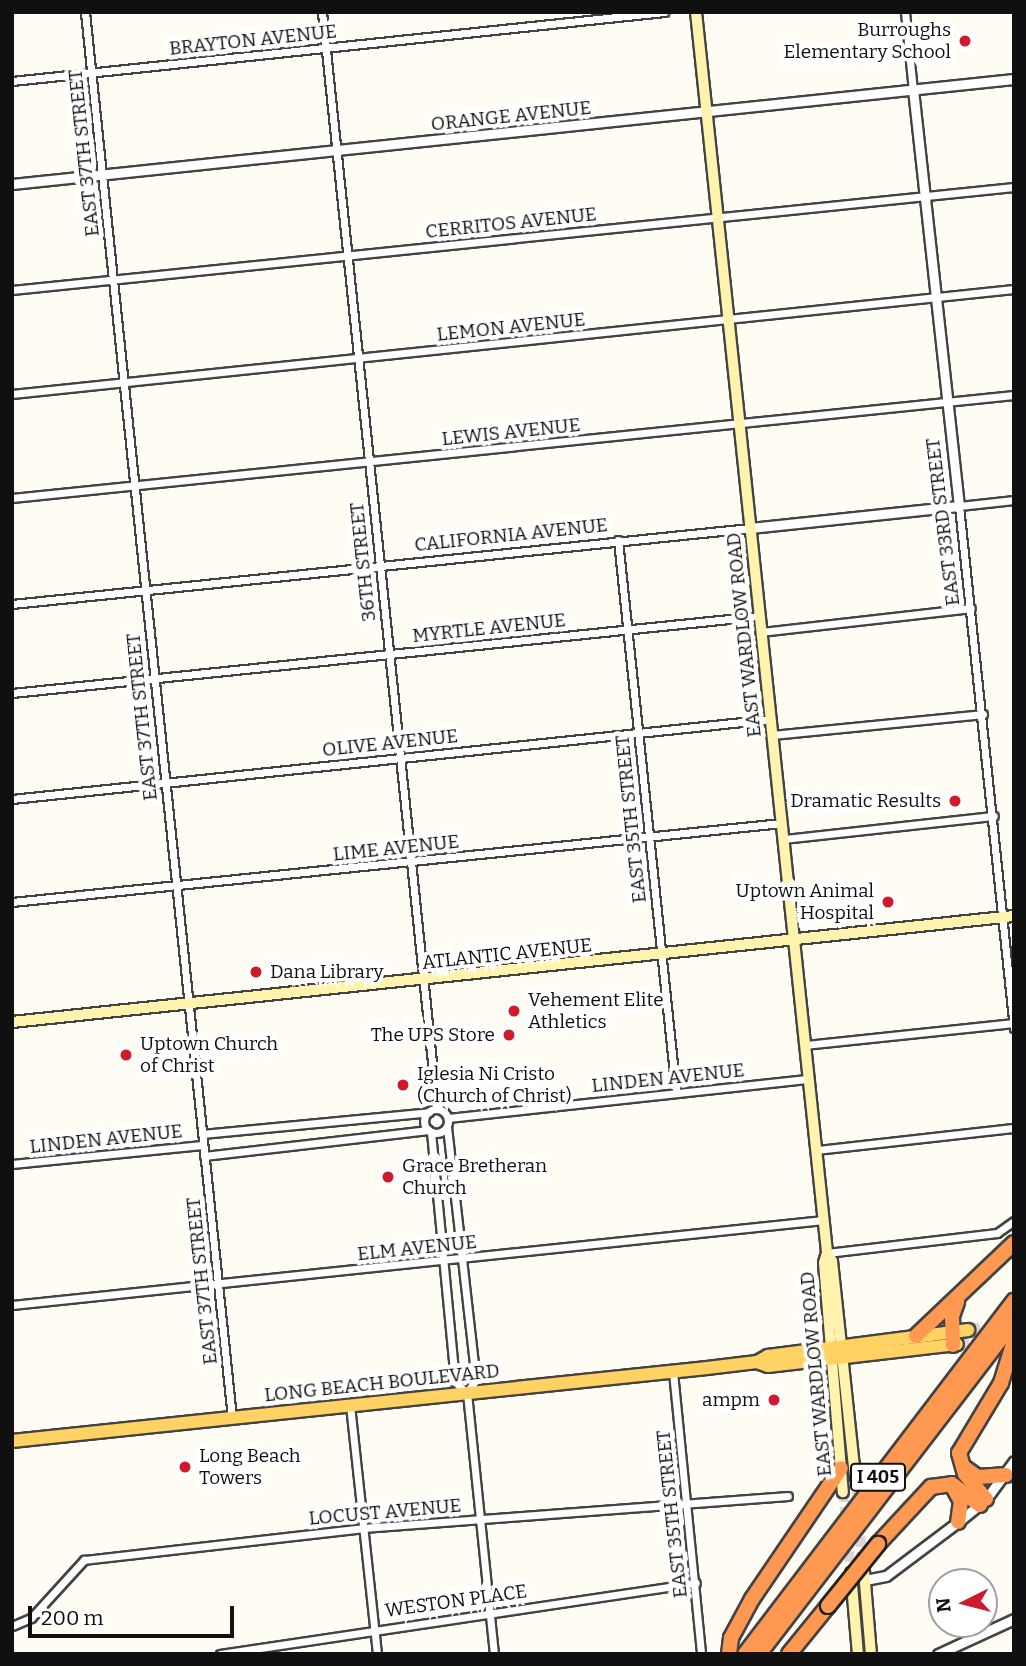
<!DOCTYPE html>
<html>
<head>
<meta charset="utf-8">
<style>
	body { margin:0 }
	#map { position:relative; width:1026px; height:1666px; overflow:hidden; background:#fffcf3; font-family:Bitter,serif }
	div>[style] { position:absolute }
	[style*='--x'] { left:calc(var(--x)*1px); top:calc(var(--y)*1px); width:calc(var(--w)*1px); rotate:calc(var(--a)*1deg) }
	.secondary-tunnel>* { height:10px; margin-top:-5px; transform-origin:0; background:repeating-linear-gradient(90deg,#dbd9d1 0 10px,transparent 0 15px) }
	.primary-tunnel>* { height:12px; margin-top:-6px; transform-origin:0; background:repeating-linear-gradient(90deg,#dbd9d1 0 12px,transparent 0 18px) }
	.roads { filter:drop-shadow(2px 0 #434343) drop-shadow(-2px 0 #434343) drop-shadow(0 2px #434343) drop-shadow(0 -2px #434343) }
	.minor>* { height:7px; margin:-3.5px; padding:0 3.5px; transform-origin:3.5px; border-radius:3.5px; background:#fff }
	.minor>.ring { margin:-3.5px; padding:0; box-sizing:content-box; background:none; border:7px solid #fff; border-radius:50% }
	.tertiary>* { height:9px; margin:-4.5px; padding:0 4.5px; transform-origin:4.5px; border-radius:4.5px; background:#fff }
	.secondary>* { height:10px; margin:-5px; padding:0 5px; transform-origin:5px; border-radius:5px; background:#fff3ae }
	.primary>* { height:12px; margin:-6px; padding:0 6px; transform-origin:6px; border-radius:6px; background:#ffd263 }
	.motorway>* { height:14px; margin:-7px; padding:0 7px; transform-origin:7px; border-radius:7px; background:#ff9951 }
	.bridges { filter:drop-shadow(2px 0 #212121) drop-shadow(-2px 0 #212121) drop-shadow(0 2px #212121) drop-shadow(0 -2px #212121) }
	.motorway-bridge>* { height:14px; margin:-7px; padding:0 7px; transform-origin:7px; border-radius:7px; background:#ff9951 }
	.dots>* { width:19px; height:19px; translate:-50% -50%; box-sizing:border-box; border:4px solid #fff; border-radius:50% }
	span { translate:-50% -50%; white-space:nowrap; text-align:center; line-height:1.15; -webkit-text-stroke:7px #fff; paint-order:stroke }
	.shield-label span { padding:2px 5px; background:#fff; border:2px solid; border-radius:5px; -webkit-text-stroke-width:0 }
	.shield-label { font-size:18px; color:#101010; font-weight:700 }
	.poi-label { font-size:19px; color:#101010 }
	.right { translate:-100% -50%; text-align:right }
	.left { translate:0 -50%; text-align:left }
	.street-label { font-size:19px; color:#101010 }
	.frame { position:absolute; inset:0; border:14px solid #101010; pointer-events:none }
	.north { position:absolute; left:928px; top:1568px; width:70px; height:70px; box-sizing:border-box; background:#fff; border:2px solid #9f9f9f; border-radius:50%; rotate:264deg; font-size:19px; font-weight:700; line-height:28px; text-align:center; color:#101010 }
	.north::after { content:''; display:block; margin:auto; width:24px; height:32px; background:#ce1a2a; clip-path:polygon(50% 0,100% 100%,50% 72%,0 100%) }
	.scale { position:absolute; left:28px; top:1606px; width:206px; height:32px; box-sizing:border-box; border:4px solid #101010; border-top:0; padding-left:9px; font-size:21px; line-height:24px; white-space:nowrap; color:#101010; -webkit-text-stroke:5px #fff; paint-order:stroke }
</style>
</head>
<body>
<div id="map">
	<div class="secondary-tunnel">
		<i style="--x:855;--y:1477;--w:79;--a:84.9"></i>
		<i style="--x:843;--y:1492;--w:80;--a:84.3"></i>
	</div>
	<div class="primary-tunnel">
		<i style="--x:968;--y:1330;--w:31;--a:-7"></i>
		<i style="--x:957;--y:1344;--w:31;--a:-6"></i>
	</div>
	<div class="roads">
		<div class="minor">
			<i style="--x:85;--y:12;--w:1414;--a:84.03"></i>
			<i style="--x:322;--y:12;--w:1103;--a:84.02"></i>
			<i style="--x:905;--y:12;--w:79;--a:84.2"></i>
			<i style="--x:12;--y:81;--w:656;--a:-6.04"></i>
			<i style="--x:12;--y:290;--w:1007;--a:-5.87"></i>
			<i style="--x:12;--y:394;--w:1007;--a:-5.98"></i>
			<i style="--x:12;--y:498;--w:1007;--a:-5.87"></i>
			<i style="--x:1014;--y:500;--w:55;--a:173.8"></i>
			<i style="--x:959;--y:506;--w:525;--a:83.99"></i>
			<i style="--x:618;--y:540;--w:556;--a:84.01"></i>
			<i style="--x:12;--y:604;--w:742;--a:-5.88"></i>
			<i style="--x:761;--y:632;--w:211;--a:-6.5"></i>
			<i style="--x:12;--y:693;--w:751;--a:-5.89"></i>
			<i style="--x:773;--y:735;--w:211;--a:-5.7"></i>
			<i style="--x:12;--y:799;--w:763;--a:-6.02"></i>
			<i style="--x:784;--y:839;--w:211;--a:-6.3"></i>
			<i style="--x:12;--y:902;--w:774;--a:-5.86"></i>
			<i style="--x:805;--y:1045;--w:209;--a:-6"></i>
			<i class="ring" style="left:424px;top:1109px;width:17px;height:17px"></i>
			<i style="--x:448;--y:1118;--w:363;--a:-6.2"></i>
			<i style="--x:447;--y:1127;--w:255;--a:83.5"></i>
			<i style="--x:476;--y:1380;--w:15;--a:127"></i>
			<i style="--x:431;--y:1132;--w:251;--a:84.5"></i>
			<i style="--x:455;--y:1382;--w:16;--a:43"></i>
			<i style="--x:467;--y:1393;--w:262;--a:84.1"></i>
			<i style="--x:202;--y:1134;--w:228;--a:-5.5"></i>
			<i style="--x:817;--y:1150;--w:198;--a:-6.4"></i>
			<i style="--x:204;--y:1156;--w:226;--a:-6.6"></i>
			<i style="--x:12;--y:1164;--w:191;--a:-5.7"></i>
			<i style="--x:827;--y:1253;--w:171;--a:-6.7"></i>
			<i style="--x:997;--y:1233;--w:21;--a:-35"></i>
			<i style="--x:12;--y:1305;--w:816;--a:-5.98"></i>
			<i style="--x:673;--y:1372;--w:283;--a:84.3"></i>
			<i style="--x:350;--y:1405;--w:250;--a:83.8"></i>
			<i style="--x:12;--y:1626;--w:21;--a:-23"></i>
			<i style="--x:31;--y:1618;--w:79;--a:-47.6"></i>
			<i style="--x:84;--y:1560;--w:281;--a:-6.5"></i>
			<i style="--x:363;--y:1528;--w:426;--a:-4.3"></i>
			<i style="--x:220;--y:1654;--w:481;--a:-8.5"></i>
		</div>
		<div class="tertiary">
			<i style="--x:12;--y:184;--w:1007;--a:-5.98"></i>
			<i style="--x:750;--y:528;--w:210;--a:-6"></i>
			<i style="--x:959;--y:506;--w:418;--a:-96.3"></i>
			<i style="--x:865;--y:1580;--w:21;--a:-11"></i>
			<i style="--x:886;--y:1576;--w:90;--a:-36.9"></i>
			<i style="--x:958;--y:1522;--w:36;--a:-39"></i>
			<i style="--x:986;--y:1499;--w:47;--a:-53.6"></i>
			<i style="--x:938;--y:1654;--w:84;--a:-24.7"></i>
		</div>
		<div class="secondary">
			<i style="--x:696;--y:12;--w:1248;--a:83.97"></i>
			<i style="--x:827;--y:1253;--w:9;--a:58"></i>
			<i style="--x:832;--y:1261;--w:217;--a:83.9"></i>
			<i style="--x:12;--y:1022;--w:1008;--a:-6.04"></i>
			<i style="--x:827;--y:1253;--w:10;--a:107"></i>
			<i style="--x:824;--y:1263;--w:230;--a:85.3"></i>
			<i style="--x:863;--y:1559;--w:95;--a:85.2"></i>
			<i style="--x:851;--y:1573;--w:81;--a:85.1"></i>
		</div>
		<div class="primary">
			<i style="--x:757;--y:1362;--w:12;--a:20"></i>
			<i style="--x:768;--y:1366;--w:190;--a:-6.6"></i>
			<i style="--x:12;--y:1441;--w:699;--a:-6"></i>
			<i style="--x:707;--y:1368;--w:50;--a:-6.8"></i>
			<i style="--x:757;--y:1362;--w:13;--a:-29"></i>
			<i style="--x:768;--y:1356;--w:202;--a:-7.4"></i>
		</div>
		<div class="motorway">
			<i style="--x:916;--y:1336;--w:135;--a:-43.5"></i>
			<i style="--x:953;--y:1345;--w:29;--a:-92"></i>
			<i style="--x:952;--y:1316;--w:15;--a:-70"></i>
			<i style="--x:965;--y:1468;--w:16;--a:35"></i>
			<i style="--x:978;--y:1477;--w:28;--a:-4"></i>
			<i style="--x:952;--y:1485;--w:18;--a:61"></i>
			<i style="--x:961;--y:1501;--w:21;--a:98"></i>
			<i style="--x:986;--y:1499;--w:33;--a:-130"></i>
			<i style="--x:965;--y:1474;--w:22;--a:-106"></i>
			<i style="--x:959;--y:1453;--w:82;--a:-59"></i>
			<i style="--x:1001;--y:1383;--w:44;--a:-72.8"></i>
			<i style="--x:878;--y:1544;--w:78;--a:-47.1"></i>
			<i style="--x:931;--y:1487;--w:21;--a:-8"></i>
			<i style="--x:952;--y:1484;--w:35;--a:37"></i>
			<i style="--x:729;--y:1654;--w:16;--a:-83"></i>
			<i style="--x:731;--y:1638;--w:44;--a:-61.7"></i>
			<i style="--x:752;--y:1599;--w:158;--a:-55.8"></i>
			<i style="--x:745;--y:1654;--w:444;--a:-52.7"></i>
			<i style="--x:759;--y:1654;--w:419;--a:-52.5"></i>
			<i style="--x:789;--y:1654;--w:62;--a:-50.9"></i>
		</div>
	</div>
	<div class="bridges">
		<div class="motorway-bridge">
			<i style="--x:828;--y:1606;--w:80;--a:-51.1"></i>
		</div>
	</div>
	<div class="dots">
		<i style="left:965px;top:41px;background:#ce1a2a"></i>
		<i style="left:955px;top:801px;background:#ce1a2a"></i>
		<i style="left:888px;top:902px;background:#ce1a2a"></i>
		<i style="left:256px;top:972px;background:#ce1a2a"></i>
		<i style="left:514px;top:1011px;background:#ce1a2a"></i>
		<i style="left:509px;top:1035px;background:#ce1a2a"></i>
		<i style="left:126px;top:1055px;background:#ce1a2a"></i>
		<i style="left:403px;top:1085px;background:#ce1a2a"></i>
		<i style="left:388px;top:1177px;background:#ce1a2a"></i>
		<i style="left:774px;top:1400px;background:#ce1a2a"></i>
		<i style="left:185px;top:1467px;background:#ce1a2a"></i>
	</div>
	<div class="shield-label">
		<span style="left:878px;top:1477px">I 405</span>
	</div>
	<div class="poi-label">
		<span class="right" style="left:951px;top:41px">Burroughs<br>Elementary School</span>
		<span class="right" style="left:941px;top:801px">Dramatic Results</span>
		<span class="right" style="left:874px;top:902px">Uptown Animal<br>Hospital</span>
		<span class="left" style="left:270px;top:972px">Dana Library</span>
		<span class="left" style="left:528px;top:1011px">Vehement Elite<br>Athletics</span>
		<span class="right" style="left:495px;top:1035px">The UPS Store</span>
		<span class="left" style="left:140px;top:1055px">Uptown Church<br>of Christ</span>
		<span class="left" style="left:417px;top:1085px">Iglesia Ni Cristo<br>(Church of Christ)</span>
		<span class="left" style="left:402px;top:1177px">Grace Bretheran<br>Church</span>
		<span class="right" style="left:760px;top:1400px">ampm</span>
		<span class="left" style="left:199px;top:1467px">Long Beach<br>Towers</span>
	</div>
	<div class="street-label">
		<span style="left:253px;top:40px;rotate:-6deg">BRAYTON AVENUE</span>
		<span style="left:511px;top:116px;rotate:-6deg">ORANGE AVENUE</span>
		<span style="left:84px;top:153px;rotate:-96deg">EAST 37TH STREET</span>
		<span style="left:511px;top:223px;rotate:-6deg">CERRITOS AVENUE</span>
		<span style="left:511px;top:327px;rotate:-6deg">LEMON AVENUE</span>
		<span style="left:511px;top:432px;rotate:-6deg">LEWIS AVENUE</span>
		<span style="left:943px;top:522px;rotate:-97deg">EAST 33RD STREET</span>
		<span style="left:511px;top:535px;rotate:-6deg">CALIFORNIA AVENUE</span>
		<span style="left:363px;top:562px;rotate:-96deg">36TH STREET</span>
		<span style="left:489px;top:628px;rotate:-6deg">MYRTLE AVENUE</span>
		<span style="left:744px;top:635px;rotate:-96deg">EAST WARDLOW ROAD</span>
		<span style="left:142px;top:717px;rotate:-96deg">EAST 37TH STREET</span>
		<span style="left:390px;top:743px;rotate:-6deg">OLIVE AVENUE</span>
		<span style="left:631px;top:819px;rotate:-96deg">EAST 35TH STREET</span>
		<span style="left:396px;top:848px;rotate:-6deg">LIME AVENUE</span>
		<span style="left:507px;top:954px;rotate:-6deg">ATLANTIC AVENUE</span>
		<span style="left:668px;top:1078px;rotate:-6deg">LINDEN AVENUE</span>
		<span style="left:106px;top:1139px;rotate:-6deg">LINDEN AVENUE</span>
		<span style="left:417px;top:1248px;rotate:-6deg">ELM AVENUE</span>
		<span style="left:202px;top:1281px;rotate:-96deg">EAST 37TH STREET</span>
		<span style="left:816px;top:1374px;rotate:-95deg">EAST WARDLOW ROAD</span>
		<span style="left:382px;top:1383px;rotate:-6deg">LONG BEACH BOULEVARD</span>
		<span style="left:385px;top:1512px;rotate:-5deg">LOCUST AVENUE</span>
		<span style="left:672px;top:1514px;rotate:-96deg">EAST 35TH STREET</span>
		<span style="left:456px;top:1601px;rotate:-8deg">WESTON PLACE</span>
	</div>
	<div class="frame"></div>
	<div class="north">N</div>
	<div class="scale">200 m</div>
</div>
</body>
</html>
